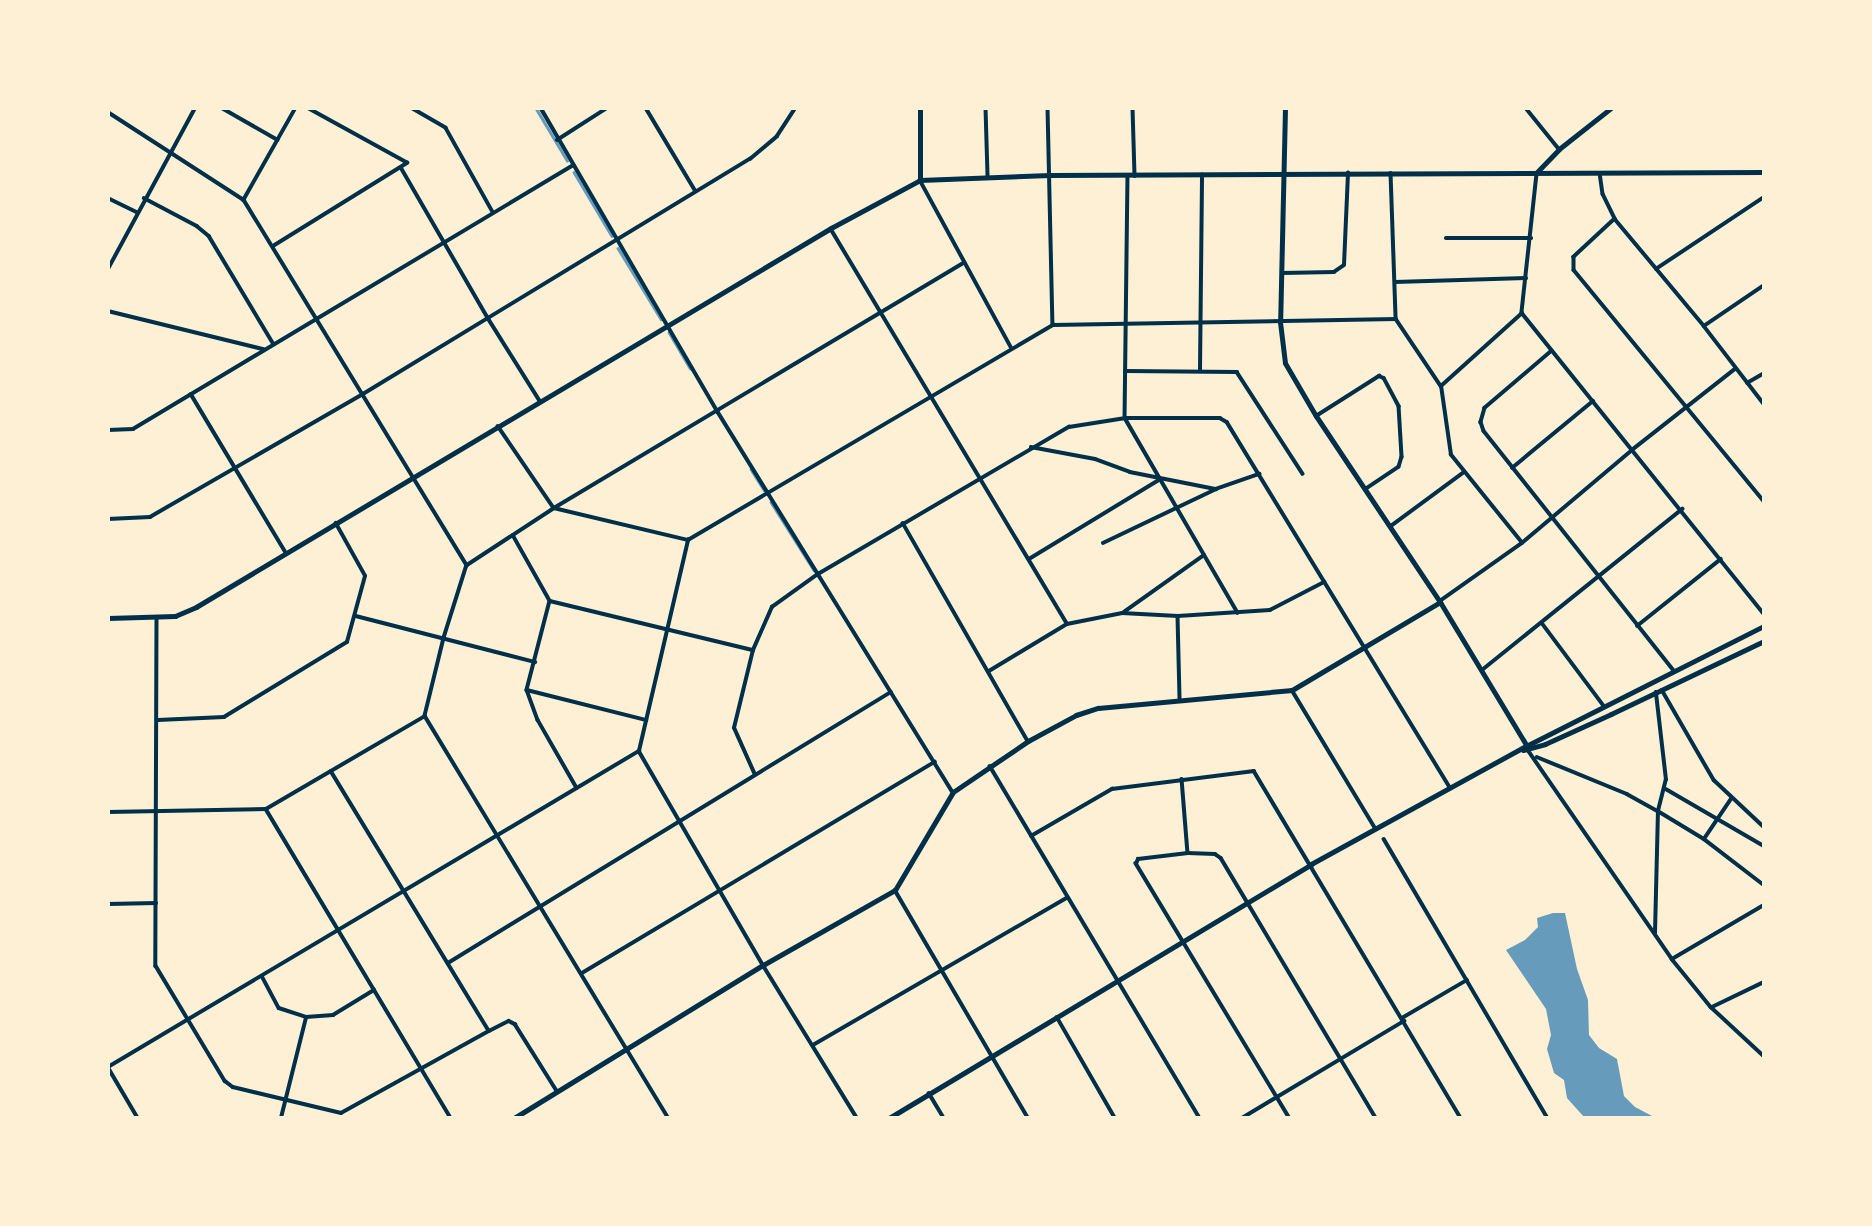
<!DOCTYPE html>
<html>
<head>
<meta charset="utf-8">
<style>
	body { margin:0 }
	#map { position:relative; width:1872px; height:1226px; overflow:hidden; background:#fdf0d5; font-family:Mulish,sans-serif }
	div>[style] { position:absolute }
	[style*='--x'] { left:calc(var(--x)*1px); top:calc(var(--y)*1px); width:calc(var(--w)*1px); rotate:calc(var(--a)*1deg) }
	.water>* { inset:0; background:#669bbc }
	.stream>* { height:2.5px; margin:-1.25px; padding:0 1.25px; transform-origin:1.25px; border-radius:1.25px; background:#669bbc }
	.minor>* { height:3.5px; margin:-1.75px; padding:0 1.75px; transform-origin:1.75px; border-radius:1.75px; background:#003049 }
	.tertiary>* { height:5px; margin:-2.5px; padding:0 2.5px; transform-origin:2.5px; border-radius:2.5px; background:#003049 }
	.secondary>* { height:5px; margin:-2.5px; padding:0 2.5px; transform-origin:2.5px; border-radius:2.5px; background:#003049 }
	span { translate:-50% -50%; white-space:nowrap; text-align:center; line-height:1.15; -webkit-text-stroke:6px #fdf0d5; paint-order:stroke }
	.frame { position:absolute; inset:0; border:110px solid #fdf0d5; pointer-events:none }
</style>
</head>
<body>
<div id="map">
	<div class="water">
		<i style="clip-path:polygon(1553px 913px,1565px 913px,1577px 969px,1588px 1000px,1589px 1035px,1599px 1048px,1617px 1059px,1624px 1096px,1635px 1107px,1654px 1117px,1584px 1117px,1567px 1098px,1564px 1080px,1554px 1073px,1547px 1049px,1551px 1035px,1546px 1009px,1506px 950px,1525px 940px,1538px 927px,1537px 918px)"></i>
	</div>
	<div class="stream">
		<i style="--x:536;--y:108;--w:61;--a:59.2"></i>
		<i style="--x:574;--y:172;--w:74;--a:59.3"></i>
		<i style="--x:618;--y:248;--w:83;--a:58.8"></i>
		<i style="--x:669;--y:332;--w:42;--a:59.7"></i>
		<i style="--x:751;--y:469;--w:25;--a:58"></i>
		<i style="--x:771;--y:502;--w:80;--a:57.7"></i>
	</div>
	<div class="minor">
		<i style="--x:222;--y:108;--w:64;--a:29.7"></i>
		<i style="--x:296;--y:108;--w:106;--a:119.5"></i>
		<i style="--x:244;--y:200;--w:428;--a:58.6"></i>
		<i style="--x:467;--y:565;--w:77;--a:107.5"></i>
		<i style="--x:444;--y:638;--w:80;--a:103.7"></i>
		<i style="--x:425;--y:716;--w:470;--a:58.8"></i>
		<i style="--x:412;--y:108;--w:39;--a:30"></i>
		<i style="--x:446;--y:128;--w:96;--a:60.8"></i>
		<i style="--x:541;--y:108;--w:352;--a:59.8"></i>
		<i style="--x:718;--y:412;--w:447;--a:58.3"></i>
		<i style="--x:646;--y:108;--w:96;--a:59.1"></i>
		<i style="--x:986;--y:108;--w:69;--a:88.3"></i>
		<i style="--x:1048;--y:108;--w:217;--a:88.7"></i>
		<i style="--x:1133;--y:108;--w:68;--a:88.3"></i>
		<i style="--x:1526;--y:108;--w:53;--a:51.2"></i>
		<i style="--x:108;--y:112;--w:162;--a:32.9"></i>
		<i style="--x:557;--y:140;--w:59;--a:-32.6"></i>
		<i style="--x:402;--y:169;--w:172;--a:60"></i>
		<i style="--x:488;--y:318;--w:98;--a:57.9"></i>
		<i style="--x:1391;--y:173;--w:146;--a:88"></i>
		<i style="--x:1600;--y:173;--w:21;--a:82"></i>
		<i style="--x:1603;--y:194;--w:28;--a:64"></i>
		<i style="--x:1615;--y:219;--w:139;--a:50.2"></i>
		<i style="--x:1704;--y:326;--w:98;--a:52.4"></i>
		<i style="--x:1537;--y:174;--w:140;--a:96.2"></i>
		<i style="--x:1522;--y:313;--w:386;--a:51.2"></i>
		<i style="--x:1128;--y:175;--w:243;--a:90.7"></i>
		<i style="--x:1125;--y:418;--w:225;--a:59.9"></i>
		<i style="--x:920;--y:180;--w:190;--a:61.4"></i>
		<i style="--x:108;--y:198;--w:32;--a:26"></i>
		<i style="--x:144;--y:198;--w:60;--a:27.8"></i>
		<i style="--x:197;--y:226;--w:16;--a:40"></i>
		<i style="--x:209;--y:236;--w:125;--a:59.1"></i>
		<i style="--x:1615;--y:219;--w:56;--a:137.2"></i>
		<i style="--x:1574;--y:257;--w:13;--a:90"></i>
		<i style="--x:1574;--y:270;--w:299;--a:50.6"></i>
		<i style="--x:831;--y:229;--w:460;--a:59.1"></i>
		<i style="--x:1446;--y:238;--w:85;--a:0"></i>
		<i style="--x:273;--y:246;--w:158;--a:-31.8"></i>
		<i style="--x:407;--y:163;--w:114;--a:-151.2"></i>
		<i style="--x:108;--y:269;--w:183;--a:-61.6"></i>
		<i style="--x:1656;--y:269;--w:130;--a:-33.7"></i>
		<i style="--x:1282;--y:273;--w:52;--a:-1.1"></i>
		<i style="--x:1334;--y:272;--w:12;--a:-35"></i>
		<i style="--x:1344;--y:265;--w:92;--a:-87.5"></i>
		<i style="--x:1395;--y:282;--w:131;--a:-1.7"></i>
		<i style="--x:108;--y:311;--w:160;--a:13.8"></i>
		<i style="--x:1704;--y:326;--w:73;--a:-34.3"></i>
		<i style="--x:1552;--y:351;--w:88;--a:139.6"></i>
		<i style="--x:1485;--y:408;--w:15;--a:106"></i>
		<i style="--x:1481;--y:422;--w:9;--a:72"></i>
		<i style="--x:1484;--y:431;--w:306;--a:51.6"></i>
		<i style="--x:1200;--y:370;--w:195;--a:-89.4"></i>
		<i style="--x:1125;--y:371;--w:112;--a:0.5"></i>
		<i style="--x:1237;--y:372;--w:121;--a:57.1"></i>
		<i style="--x:1747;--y:383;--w:20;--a:-30"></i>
		<i style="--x:191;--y:394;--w:185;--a:59.1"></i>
		<i style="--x:1316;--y:416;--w:75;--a:-32.4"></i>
		<i style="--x:1379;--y:376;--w:5;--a:22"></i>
		<i style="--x:1384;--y:378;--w:32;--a:62"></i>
		<i style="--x:1399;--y:406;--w:51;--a:86.6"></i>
		<i style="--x:1402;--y:457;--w:10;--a:107"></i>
		<i style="--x:1399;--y:467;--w:40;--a:146"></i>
		<i style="--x:498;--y:426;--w:99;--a:55.7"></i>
		<i style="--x:554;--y:508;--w:138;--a:13.4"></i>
		<i style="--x:688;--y:540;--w:424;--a:-30.5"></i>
		<i style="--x:1053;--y:325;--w:343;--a:-1"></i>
		<i style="--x:1396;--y:319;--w:81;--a:56.1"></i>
		<i style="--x:108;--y:430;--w:25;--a:-2"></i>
		<i style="--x:133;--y:429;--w:512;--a:-30.93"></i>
		<i style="--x:1031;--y:447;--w:65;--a:10.6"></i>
		<i style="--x:1095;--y:459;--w:37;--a:20"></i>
		<i style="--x:1130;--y:472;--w:88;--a:11.2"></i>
		<i style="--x:1512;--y:468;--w:105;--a:-39.6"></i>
		<i style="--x:108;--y:519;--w:42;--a:-2.7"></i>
		<i style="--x:150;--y:517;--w:246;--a:-30"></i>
		<i style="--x:363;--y:394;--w:453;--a:-31.3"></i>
		<i style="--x:750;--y:159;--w:35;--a:-40"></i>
		<i style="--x:777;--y:136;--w:33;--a:-57"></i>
		<i style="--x:903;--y:523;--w:251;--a:60.2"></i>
		<i style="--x:1391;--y:526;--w:91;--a:-36.5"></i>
		<i style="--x:513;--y:535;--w:76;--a:60.7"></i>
		<i style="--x:550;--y:601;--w:92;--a:104.5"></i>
		<i style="--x:527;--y:690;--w:32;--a:70"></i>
		<i style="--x:538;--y:720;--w:78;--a:60.2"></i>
		<i style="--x:1103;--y:543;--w:125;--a:-25.5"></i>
		<i style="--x:1216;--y:489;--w:46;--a:-19.2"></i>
		<i style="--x:1522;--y:543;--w:113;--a:-128.9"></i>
		<i style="--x:1451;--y:455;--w:70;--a:-98.2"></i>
		<i style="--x:1441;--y:386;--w:109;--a:-42"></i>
		<i style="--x:1029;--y:559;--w:152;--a:-31.3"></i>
		<i style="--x:467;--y:565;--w:104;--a:-33.2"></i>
		<i style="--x:554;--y:508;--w:478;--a:-30.9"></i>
		<i style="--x:550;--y:601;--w:209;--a:13.6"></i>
		<i style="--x:1440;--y:601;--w:100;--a:-35.3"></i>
		<i style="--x:1522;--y:543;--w:144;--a:-40.2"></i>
		<i style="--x:1632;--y:450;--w:131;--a:-38.2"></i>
		<i style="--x:1124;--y:612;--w:98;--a:-35.5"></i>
		<i style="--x:356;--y:616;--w:185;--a:14.4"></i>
		<i style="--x:1178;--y:616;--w:84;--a:88.6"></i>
		<i style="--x:157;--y:617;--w:349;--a:90.2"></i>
		<i style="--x:156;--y:966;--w:134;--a:59"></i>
		<i style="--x:225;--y:1081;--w:10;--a:37"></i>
		<i style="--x:233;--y:1087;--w:111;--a:13.5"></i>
		<i style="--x:341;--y:1113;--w:169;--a:-29"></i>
		<i style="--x:1542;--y:623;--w:104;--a:53.2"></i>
		<i style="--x:1637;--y:626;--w:107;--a:-38.6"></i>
		<i style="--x:1482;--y:670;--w:257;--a:-38.8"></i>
		<i style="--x:989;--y:671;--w:91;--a:-31.1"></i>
		<i style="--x:1067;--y:624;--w:56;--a:-11.3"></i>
		<i style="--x:1122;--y:613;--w:56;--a:3.1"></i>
		<i style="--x:1178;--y:616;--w:92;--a:-3.7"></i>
		<i style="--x:1270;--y:610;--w:61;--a:-27.4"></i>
		<i style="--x:527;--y:690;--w:123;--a:14.1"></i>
		<i style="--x:1292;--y:690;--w:162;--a:58.9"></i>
		<i style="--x:1662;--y:690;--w:104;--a:60"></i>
		<i style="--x:1714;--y:780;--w:69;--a:43.2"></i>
		<i style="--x:158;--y:720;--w:66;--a:-2.6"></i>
		<i style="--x:224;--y:717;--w:144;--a:-31.4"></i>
		<i style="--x:347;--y:642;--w:68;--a:-74.7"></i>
		<i style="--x:365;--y:576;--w:60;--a:-119.1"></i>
		<i style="--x:1528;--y:750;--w:254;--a:55.4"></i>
		<i style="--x:1672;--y:959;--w:62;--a:50.9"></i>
		<i style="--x:1711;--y:1007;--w:72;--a:42.8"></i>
		<i style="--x:639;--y:751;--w:247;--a:59.9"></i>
		<i style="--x:763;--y:965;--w:180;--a:58.4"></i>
		<i style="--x:1537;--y:757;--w:97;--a:22.3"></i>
		<i style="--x:1627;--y:794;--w:35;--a:29"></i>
		<i style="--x:1658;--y:811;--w:54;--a:31.3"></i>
		<i style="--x:1704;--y:839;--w:76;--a:37.5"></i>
		<i style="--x:990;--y:766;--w:410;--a:59.2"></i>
		<i style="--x:331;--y:771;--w:304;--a:58.7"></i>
		<i style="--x:489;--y:1031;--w:22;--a:-27"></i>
		<i style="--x:509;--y:1021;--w:7;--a:27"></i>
		<i style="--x:515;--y:1024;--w:79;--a:57.9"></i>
		<i style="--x:755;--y:775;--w:51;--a:-114.1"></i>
		<i style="--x:734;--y:728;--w:80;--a:-76.3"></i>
		<i style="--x:753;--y:650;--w:47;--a:-66.2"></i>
		<i style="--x:772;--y:607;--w:57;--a:-35.7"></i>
		<i style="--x:818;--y:574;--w:291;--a:-30.4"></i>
		<i style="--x:1069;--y:427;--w:57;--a:-9.1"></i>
		<i style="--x:1125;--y:418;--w:95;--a:0"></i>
		<i style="--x:1220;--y:418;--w:8;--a:30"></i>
		<i style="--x:1227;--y:422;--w:429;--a:58.6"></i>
		<i style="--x:1182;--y:779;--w:74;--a:85.4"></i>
		<i style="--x:1666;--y:789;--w:113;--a:30.2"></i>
		<i style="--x:266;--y:809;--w:360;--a:59.1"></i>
		<i style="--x:108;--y:812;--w:158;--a:-1.1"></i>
		<i style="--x:266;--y:809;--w:184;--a:-30.3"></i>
		<i style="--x:1031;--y:836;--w:94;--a:-30.1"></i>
		<i style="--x:1112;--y:789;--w:143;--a:-7.2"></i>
		<i style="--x:1254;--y:771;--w:404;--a:59.2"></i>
		<i style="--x:1384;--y:839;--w:324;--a:59.6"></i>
		<i style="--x:1704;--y:839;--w:48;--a:-56"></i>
		<i style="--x:895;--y:890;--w:264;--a:59.7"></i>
		<i style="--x:108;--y:904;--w:48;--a:-1.2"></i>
		<i style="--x:1655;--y:933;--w:122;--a:-88.6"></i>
		<i style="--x:1658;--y:811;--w:32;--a:-76"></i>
		<i style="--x:1666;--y:780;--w:88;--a:-96.6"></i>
		<i style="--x:1672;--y:959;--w:107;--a:-30.4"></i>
		<i style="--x:448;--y:963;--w:519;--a:-31.46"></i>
		<i style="--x:582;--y:973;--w:411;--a:-30.9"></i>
		<i style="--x:262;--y:976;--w:36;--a:62"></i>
		<i style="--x:279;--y:1008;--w:28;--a:18"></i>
		<i style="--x:306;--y:1017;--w:27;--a:-4"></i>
		<i style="--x:333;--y:1015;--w:48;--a:-31.4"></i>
		<i style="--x:1712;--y:1007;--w:58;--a:-25.7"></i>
		<i style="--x:1057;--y:1017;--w:116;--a:60.1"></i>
		<i style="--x:1402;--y:1018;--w:75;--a:-30.3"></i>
		<i style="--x:813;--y:1045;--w:293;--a:-30.1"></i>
		<i style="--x:108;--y:1067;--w:618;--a:-30.76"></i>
		<i style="--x:639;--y:751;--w:217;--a:-76.9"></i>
		<i style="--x:108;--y:1067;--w:59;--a:59.5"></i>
		<i style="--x:929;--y:1093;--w:29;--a:59"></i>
		<i style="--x:281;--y:1118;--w:103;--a:-76"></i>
		<i style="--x:1242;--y:1118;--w:189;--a:-30.9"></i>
		<i style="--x:1289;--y:1118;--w:297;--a:-121.1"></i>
		<i style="--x:1136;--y:864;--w:5;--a:-68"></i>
		<i style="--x:1138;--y:859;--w:50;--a:-6.8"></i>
		<i style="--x:1188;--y:853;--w:27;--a:2"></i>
		<i style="--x:1215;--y:854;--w:7;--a:34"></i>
		<i style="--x:1221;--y:858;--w:303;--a:59.2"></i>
	</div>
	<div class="tertiary">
		<i style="--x:920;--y:108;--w:72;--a:90"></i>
		<i style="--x:1285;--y:108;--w:214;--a:91.3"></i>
		<i style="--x:1280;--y:322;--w:41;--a:83"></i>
		<i style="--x:1285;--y:363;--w:61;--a:59.7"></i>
		<i style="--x:1316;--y:416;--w:224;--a:56.3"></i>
		<i style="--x:1440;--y:602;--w:170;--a:58.9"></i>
		<i style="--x:1537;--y:172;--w:32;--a:-46"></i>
		<i style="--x:1559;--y:149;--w:66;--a:-38.3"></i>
		<i style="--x:108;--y:618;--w:67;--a:-1.7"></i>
		<i style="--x:175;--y:616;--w:23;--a:-23"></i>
		<i style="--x:196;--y:607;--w:740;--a:-30.83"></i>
		<i style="--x:831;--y:228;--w:101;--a:-28.3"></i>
		<i style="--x:920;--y:180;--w:130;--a:-2.2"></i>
		<i style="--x:1050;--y:175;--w:714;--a:-0.24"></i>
		<i style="--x:514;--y:1118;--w:292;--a:-31.6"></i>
		<i style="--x:763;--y:965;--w:152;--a:-29.6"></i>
		<i style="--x:895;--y:890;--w:114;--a:-59.4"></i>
		<i style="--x:953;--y:792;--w:91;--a:-34.2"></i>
		<i style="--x:1028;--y:741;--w:55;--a:-28.4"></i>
		<i style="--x:1076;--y:715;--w:23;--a:-18"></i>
		<i style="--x:1098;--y:708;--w:195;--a:-5.3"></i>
		<i style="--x:1292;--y:690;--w:172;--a:-30.7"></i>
	</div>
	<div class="secondary">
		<i style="--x:1523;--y:750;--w:23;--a:-15"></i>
		<i style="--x:1545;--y:744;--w:72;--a:-24.4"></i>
		<i style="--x:1611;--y:714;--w:170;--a:-25.5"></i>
		<i style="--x:889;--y:1118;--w:493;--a:-31"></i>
		<i style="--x:1311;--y:864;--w:245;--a:-28.8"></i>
		<i style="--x:1526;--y:746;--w:267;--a:-26.8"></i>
	</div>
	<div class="frame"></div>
</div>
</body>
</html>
